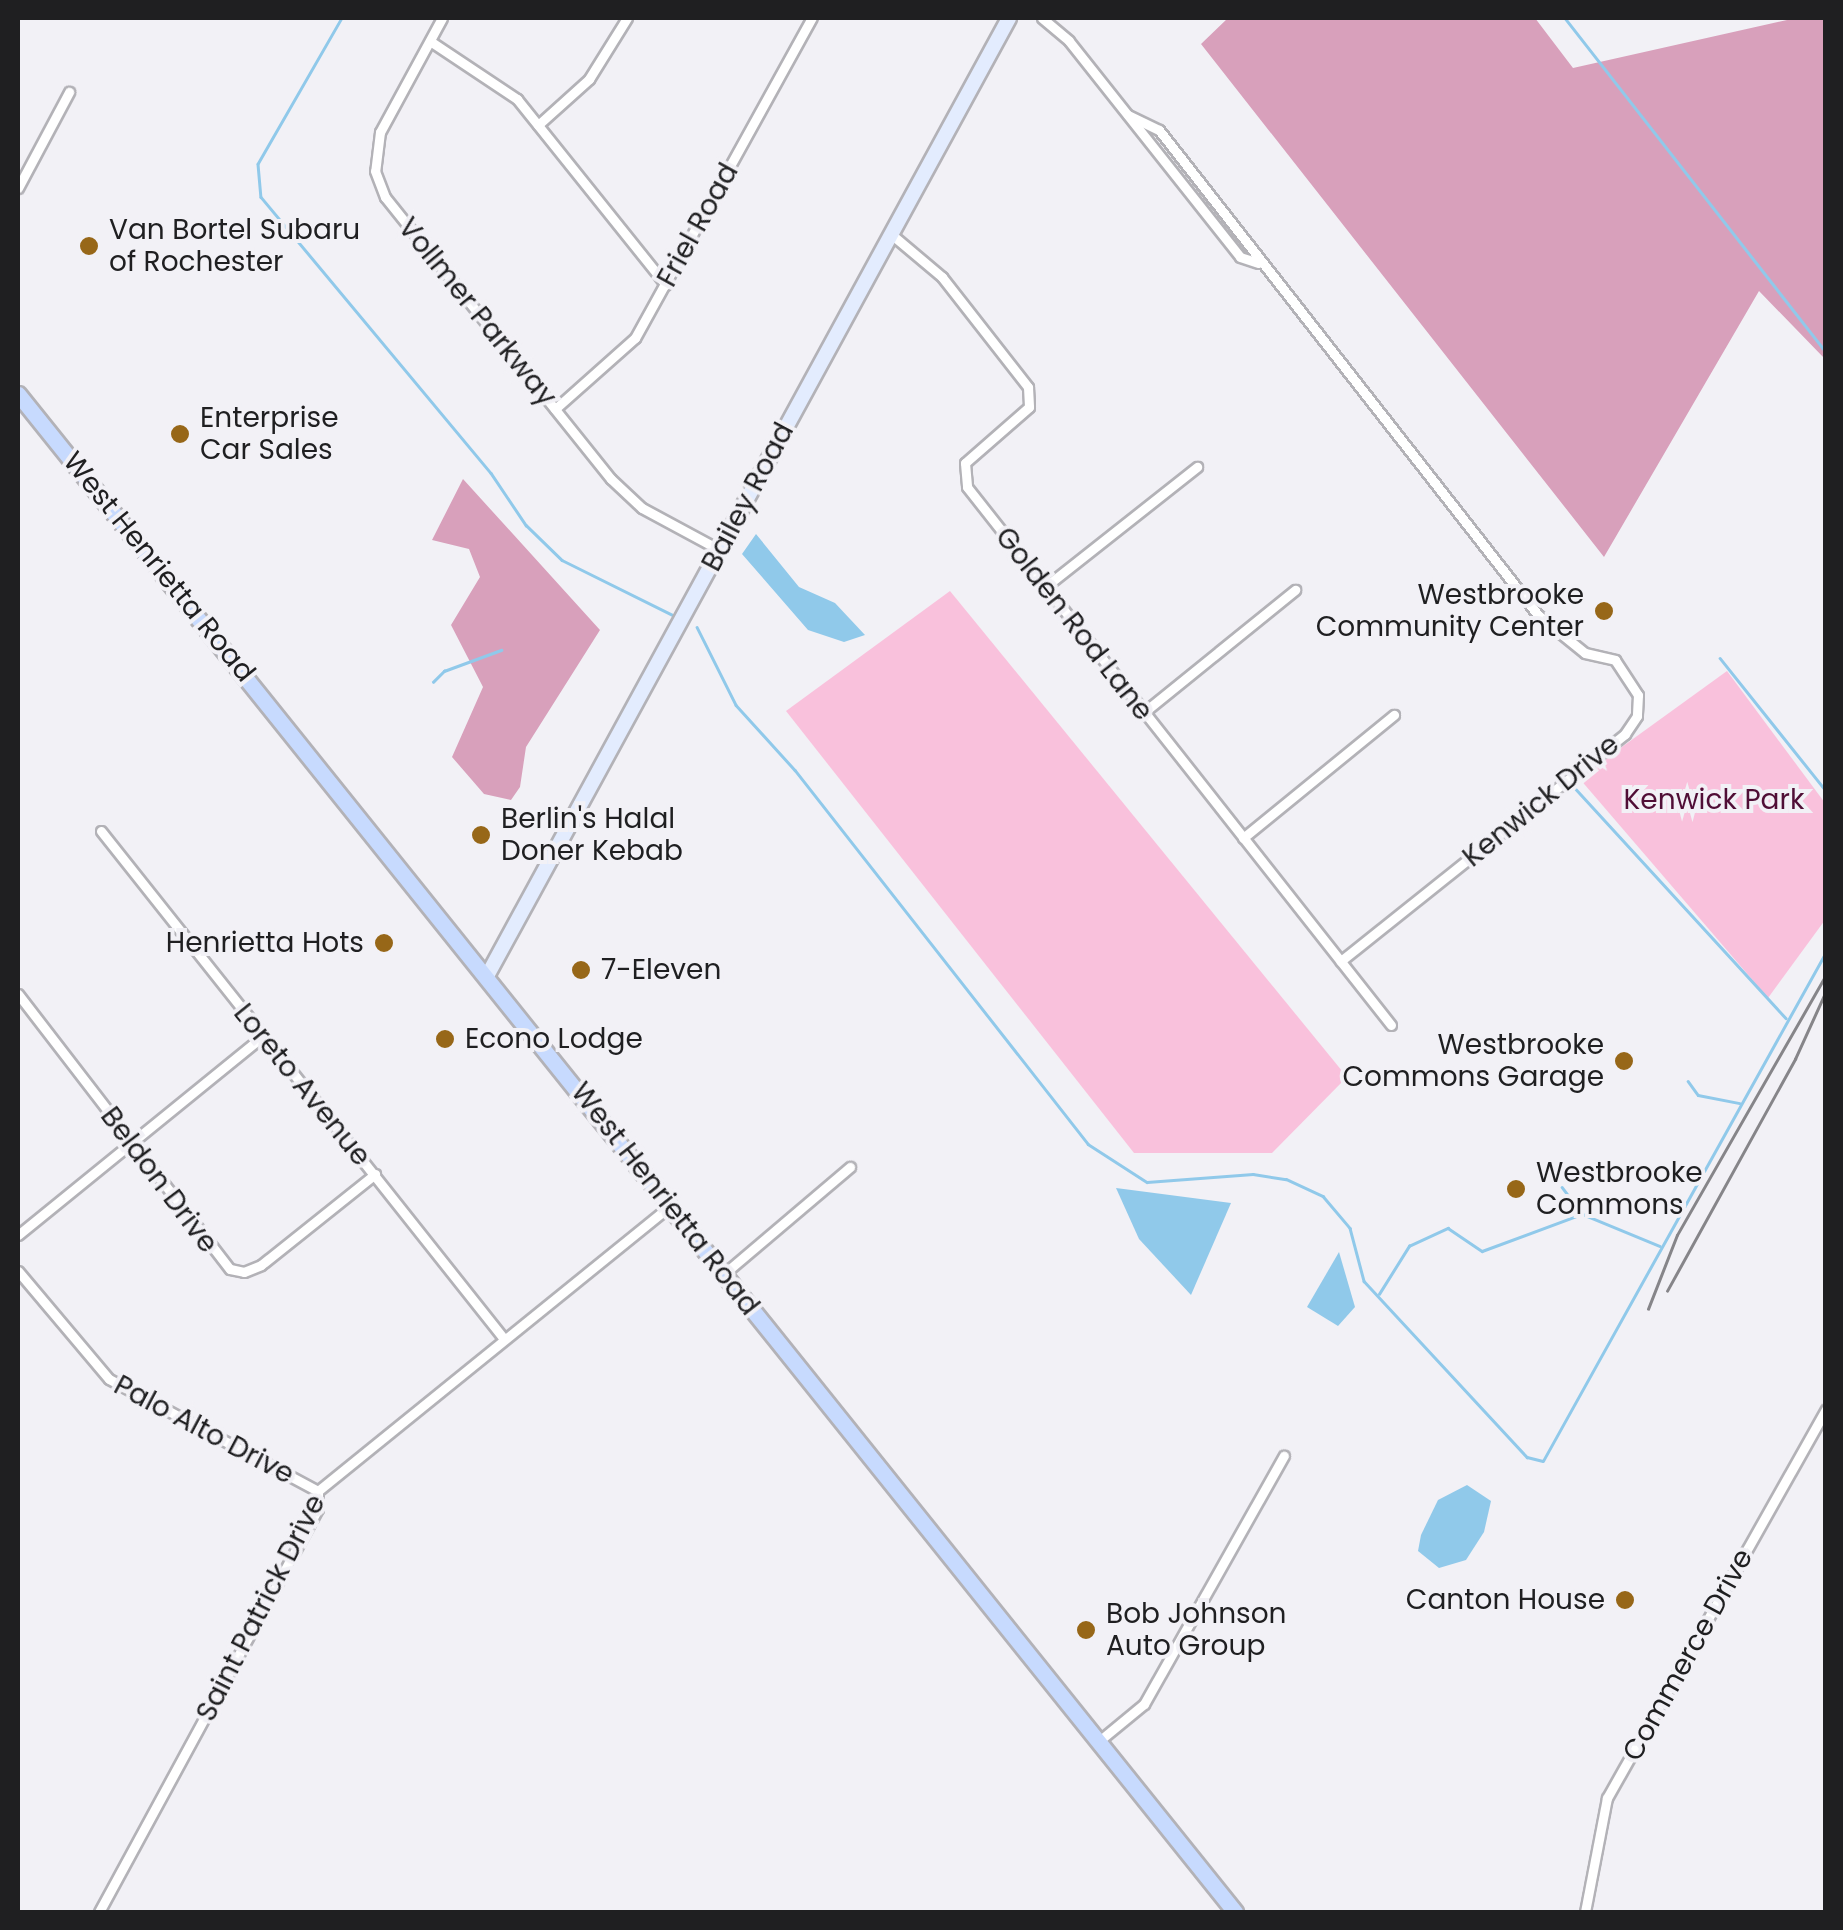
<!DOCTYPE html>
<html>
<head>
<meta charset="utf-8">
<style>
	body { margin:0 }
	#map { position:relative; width:1843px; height:1930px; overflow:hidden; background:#f2f1f6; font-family:Poppins,sans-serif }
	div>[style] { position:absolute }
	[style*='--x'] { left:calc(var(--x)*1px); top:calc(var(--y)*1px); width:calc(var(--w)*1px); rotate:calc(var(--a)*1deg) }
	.green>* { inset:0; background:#f9c1dc }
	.forest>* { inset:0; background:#d8a0bb }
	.water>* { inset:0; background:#90c9ea }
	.stream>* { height:2.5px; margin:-1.25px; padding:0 1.25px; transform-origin:1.25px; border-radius:1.25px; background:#90c9ea }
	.roads { filter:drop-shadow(2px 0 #b3b2b7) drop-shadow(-2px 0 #b3b2b7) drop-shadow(0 2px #b3b2b7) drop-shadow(0 -2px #b3b2b7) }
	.street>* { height:9px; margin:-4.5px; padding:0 4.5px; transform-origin:4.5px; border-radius:4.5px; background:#fff }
	.secondary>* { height:14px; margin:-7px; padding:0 7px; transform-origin:7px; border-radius:7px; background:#e3ecfe }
	.primary>* { height:15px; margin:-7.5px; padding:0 7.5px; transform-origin:7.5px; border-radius:7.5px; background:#c7dafe }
	.rail>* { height:2.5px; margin:-1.25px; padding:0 1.25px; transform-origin:1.25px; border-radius:1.25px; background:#868589 }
	.dots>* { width:28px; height:28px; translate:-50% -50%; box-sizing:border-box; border:5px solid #f2f1f6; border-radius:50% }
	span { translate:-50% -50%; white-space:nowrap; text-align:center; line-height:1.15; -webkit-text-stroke:8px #f2f1f6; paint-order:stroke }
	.street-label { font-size:28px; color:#1f1f21 }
	.poi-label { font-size:28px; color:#1f1f21 }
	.left { translate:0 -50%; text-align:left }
	.right { translate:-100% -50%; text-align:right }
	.park-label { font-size:28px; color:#500e36 }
	.frame { position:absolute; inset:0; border:20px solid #1f1f21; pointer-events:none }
</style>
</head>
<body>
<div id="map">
	<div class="green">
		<i style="clip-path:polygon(950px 591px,1347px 1077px,1272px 1153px,1134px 1153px,786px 711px)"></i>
		<i style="clip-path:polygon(1727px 671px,1825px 803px,1825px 920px,1768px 998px,1579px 778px)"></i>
	</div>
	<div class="forest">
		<i style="clip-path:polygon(1228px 18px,1535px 18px,1573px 68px,1796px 18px,1825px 18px,1825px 359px,1759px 291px,1604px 557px,1201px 44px)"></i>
		<i style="clip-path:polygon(463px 479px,600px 630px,526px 747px,520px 787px,511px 800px,484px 794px,452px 757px,483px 687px,451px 625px,480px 577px,469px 549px,432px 540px)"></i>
	</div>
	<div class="water">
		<i style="clip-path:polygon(756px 534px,799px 587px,835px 603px,865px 635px,844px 642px,808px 630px,742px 554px)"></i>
		<i style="clip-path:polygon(1116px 1188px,1231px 1203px,1191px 1295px,1139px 1239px)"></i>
		<i style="clip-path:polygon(1339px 1252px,1355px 1307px,1338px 1326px,1307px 1307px)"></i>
		<i style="clip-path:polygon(1467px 1485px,1491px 1501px,1484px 1532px,1466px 1560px,1439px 1568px,1418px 1551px,1421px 1535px,1438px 1500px)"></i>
	</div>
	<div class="stream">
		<i style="--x:342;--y:18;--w:168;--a:119.9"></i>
		<i style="--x:258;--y:164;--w:33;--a:85"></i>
		<i style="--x:261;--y:197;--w:359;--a:50.2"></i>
		<i style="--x:491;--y:473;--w:63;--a:56.1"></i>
		<i style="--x:526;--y:525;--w:50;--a:44.2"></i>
		<i style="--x:562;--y:560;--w:124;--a:26.4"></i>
		<i style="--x:1565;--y:18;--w:424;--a:52"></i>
		<i style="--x:697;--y:627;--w:87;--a:63.4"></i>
		<i style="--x:736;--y:705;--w:88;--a:47.8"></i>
		<i style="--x:795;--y:770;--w:475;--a:51.9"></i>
		<i style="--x:1088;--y:1144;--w:70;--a:32.8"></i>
		<i style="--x:1147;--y:1182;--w:106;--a:-4.3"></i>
		<i style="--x:1253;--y:1174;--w:33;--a:9"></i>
		<i style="--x:1286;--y:1179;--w:41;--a:24.7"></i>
		<i style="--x:1323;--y:1196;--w:42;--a:49.8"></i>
		<i style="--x:1350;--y:1228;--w:55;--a:75.2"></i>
		<i style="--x:1364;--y:1281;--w:240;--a:47.2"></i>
		<i style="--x:1527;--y:1457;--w:16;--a:14"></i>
		<i style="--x:1543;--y:1461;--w:582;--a:-60.93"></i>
		<i style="--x:1720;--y:658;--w:170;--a:51.4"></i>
		<i style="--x:433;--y:682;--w:16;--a:-45"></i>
		<i style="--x:444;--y:671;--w:61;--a:-20.2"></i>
		<i style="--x:1575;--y:788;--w:312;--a:47.5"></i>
		<i style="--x:1688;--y:1081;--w:17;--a:54"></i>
		<i style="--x:1698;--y:1095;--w:42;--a:11"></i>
		<i style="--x:1562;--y:1187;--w:34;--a:53"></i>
		<i style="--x:1379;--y:1294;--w:57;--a:-58"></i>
		<i style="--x:1409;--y:1246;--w:43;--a:-24.8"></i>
		<i style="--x:1448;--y:1228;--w:41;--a:34.1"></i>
		<i style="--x:1482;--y:1251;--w:107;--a:-20.3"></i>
		<i style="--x:1582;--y:1214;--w:84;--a:22.3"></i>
	</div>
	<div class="roads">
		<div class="street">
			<i style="--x:442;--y:18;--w:130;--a:118.5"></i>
			<i style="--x:380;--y:132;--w:39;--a:97"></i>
			<i style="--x:375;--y:171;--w:28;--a:69"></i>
			<i style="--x:385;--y:197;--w:361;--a:51.3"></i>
			<i style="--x:611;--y:479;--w:42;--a:43.1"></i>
			<i style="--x:642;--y:508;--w:89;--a:28.3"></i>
			<i style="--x:1042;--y:18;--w:35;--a:40"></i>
			<i style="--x:1069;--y:41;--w:275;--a:51.6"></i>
			<i style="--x:1240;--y:257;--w:19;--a:18"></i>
			<i style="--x:430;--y:41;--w:105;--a:33.7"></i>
			<i style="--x:517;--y:99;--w:238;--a:51.3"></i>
			<i style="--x:1128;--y:115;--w:34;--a:26"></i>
			<i style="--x:1159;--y:130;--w:616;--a:51.99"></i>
			<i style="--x:1538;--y:615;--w:60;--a:39"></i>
			<i style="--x:1585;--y:653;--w:31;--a:13"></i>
			<i style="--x:1615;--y:660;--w:42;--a:56.7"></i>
			<i style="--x:1638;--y:695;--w:21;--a:93"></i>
			<i style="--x:1637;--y:716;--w:22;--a:124"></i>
			<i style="--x:1625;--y:734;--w:364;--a:141.4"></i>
			<i style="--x:538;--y:125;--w:69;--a:-42"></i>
			<i style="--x:589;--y:79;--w:72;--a:-58.1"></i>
			<i style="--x:18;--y:188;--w:109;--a:-62"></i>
			<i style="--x:891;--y:234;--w:67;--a:40.1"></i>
			<i style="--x:942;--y:277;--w:140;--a:52"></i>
			<i style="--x:1028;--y:387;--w:20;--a:87"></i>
			<i style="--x:1029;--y:407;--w:85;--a:138.8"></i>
			<i style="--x:965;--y:463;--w:24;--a:85"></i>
			<i style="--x:967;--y:487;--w:685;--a:51.76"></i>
			<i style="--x:555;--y:409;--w:107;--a:-41.6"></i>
			<i style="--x:635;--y:338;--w:366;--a:-61.1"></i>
			<i style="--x:1045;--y:587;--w:194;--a:-38.3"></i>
			<i style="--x:1143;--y:713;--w:196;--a:-39"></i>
			<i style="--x:101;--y:831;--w:648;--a:51.57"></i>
			<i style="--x:1243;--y:838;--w:195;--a:-39.2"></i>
			<i style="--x:18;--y:994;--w:347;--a:52.4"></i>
			<i style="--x:230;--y:1269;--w:14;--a:12"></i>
			<i style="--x:244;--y:1272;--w:18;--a:-22"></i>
			<i style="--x:261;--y:1265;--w:146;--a:-38.6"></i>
			<i style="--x:18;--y:1235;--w:316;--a:-39.1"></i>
			<i style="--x:18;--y:1271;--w:141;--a:49.9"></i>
			<i style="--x:109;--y:1379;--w:237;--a:28.2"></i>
			<i style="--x:725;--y:1273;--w:164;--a:-40.3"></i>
			<i style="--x:1099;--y:1741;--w:58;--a:-39.4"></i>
			<i style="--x:1144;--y:1704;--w:285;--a:-60.6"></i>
			<i style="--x:99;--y:1912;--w:459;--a:-61.5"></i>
			<i style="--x:318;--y:1509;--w:18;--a:-90"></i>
			<i style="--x:318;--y:1491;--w:453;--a:-39"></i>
			<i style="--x:1585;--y:1912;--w:116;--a:-79.1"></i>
			<i style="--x:1607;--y:1798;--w:446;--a:-60.6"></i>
		</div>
		<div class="secondary">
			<i style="--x:487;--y:976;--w:1091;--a:-61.41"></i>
		</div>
		<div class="primary">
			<i style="--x:18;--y:394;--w:1946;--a:51.28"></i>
		</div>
	</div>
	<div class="rail">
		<i style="--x:1667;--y:1291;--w:265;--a:-61.1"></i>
		<i style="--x:1795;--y:1059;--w:75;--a:-65.5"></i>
		<i style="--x:1648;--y:1309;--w:79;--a:-68.6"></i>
		<i style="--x:1677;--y:1235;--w:300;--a:-60.2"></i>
	</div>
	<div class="dots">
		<i style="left:89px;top:246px;background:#976718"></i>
		<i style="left:180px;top:434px;background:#976718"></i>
		<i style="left:1604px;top:611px;background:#976718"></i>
		<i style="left:481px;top:835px;background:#976718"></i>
		<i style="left:384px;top:943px;background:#976718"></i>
		<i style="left:581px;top:970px;background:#976718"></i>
		<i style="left:445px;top:1039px;background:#976718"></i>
		<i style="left:1624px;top:1061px;background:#976718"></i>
		<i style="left:1516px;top:1189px;background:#976718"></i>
		<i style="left:1625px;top:1600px;background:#976718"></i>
		<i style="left:1086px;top:1630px;background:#976718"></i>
	</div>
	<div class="street-label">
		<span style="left:698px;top:225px;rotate:-61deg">Friel Road</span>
		<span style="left:477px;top:312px;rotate:51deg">Vollmer Parkway</span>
		<span style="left:748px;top:497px;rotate:-62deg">Bailey Road</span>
		<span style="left:159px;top:567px;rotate:51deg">West Henrietta Road</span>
		<span style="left:1074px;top:624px;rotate:52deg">Golden Rod Lane</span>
		<span style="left:1541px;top:801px;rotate:-39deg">Kenwick Drive</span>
		<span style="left:302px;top:1085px;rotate:51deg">Loreto Avenue</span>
		<span style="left:159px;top:1180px;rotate:53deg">Beldon Drive</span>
		<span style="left:665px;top:1199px;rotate:52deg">West Henrietta Road</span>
		<span style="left:204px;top:1430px;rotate:28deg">Palo Alto Drive</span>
		<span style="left:261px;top:1608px;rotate:-63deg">Saint Patrick Drive</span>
		<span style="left:1688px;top:1655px;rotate:-61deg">Commerce Drive</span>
	</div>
	<div class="poi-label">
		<span class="left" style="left:109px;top:246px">Van Bortel Subaru<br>of Rochester</span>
		<span class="left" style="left:200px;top:434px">Enterprise<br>Car Sales</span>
		<span class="right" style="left:1584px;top:611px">Westbrooke<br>Community Center</span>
		<span class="left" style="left:501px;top:835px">Berlin's Halal<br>Doner Kebab</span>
		<span class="right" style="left:364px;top:943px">Henrietta Hots</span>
		<span class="left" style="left:601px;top:970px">7-Eleven</span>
		<span class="left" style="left:465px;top:1039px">Econo Lodge</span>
		<span class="right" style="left:1604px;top:1061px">Westbrooke<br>Commons Garage</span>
		<span class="left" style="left:1536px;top:1189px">Westbrooke<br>Commons</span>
		<span class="right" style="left:1605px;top:1600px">Canton House</span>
		<span class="left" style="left:1106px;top:1630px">Bob Johnson<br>Auto Group</span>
	</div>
	<div class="park-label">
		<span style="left:1714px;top:800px">Kenwick Park</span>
	</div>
	<div class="frame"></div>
</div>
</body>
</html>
